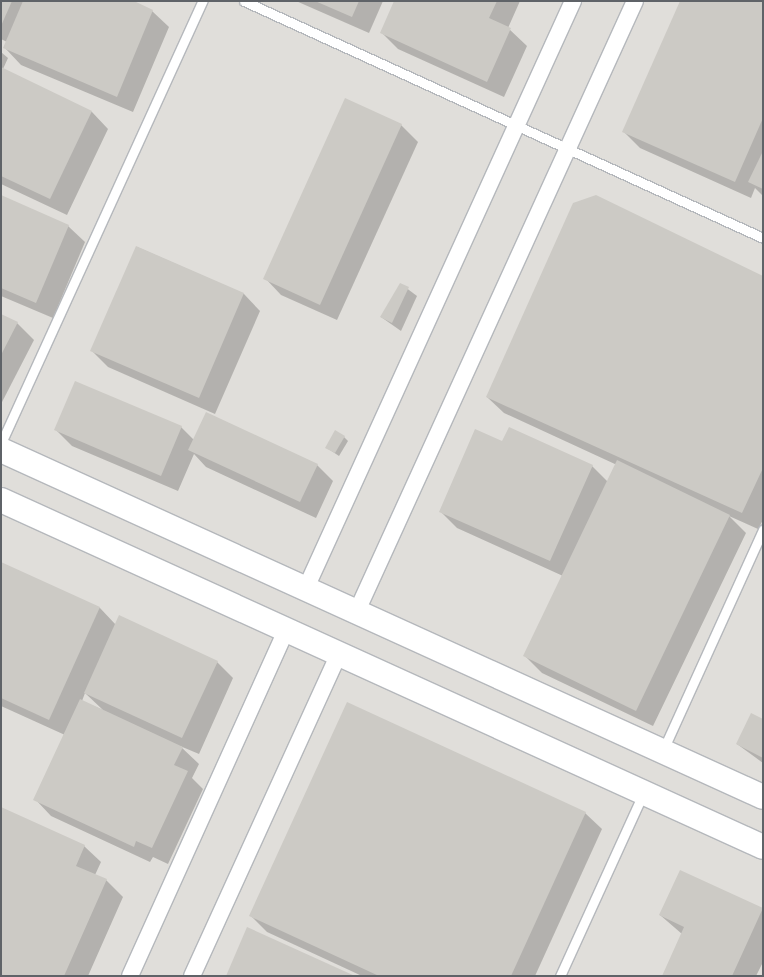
<!DOCTYPE html>
<html>
<head>
<meta charset="utf-8">
<style>
	body { margin:0 }
	#map { position:relative; width:764px; height:977px; overflow:hidden; background:#f1efe8; font-family:Poppins,sans-serif }
	div>[style] { position:absolute }
	[style*='--x'] { left:calc(var(--x)*1px); top:calc(var(--y)*1px); width:calc(var(--w)*1px); rotate:calc(var(--a)*1deg) }
	.industrial>* { inset:0; background:#e0deda }
	.shadow>* { inset:0; background:#0003 }
	.building>* { inset:0; background:#cccac5 }
	.roads { filter:drop-shadow(1px 0 #b5b8bc) drop-shadow(-1px 0 #b5b8bc) drop-shadow(0 1px #b5b8bc) drop-shadow(0 -1px #b5b8bc) }
	.lane>* { height:9px; margin:-4.5px; padding:0 4.5px; transform-origin:4.5px; border-radius:4.5px; background:#fff }
	.street>* { height:16px; margin:-8px; padding:0 8px; transform-origin:8px; border-radius:8px; background:#fff }
	.secondary>* { height:24px; margin:-12px; padding:0 12px; transform-origin:12px; border-radius:12px; background:#fff }
	span { translate:-50% -50%; white-space:nowrap; text-align:center; line-height:1.15; -webkit-text-stroke:4.5px #fff; paint-order:stroke }
	.frame { position:absolute; inset:0; border:2px solid #5f6368; pointer-events:none }
</style>
</head>
<body>
<div id="map">
	<div class="industrial">
		<i style="clip-path:polygon(1px 1px,763px 1px,763px 976px,1px 976px)"></i>
	</div>
	<div class="shadow">
		<i style="clip-path:polygon(1px 1px,130px 1px,152px 11px,169px 27px,133px 112px,21px 65px,5px 48px,7px 42px,1px 39px)"></i>
		<i style="clip-path:polygon(296px 1px,383px 1px,369px 33px)"></i>
		<i style="clip-path:polygon(396px 1px,520px 1px,508px 28px,527px 46px,504px 97px,398px 49px,381px 32px)"></i>
		<i style="clip-path:polygon(763px 1px,763px 196px,755px 188px,751px 198px,640px 148px,624px 132px)"></i>
		<i style="clip-path:polygon(1px 52px,8px 58px,3px 69px,92px 112px,108px 129px,67px 215px,1px 184px)"></i>
		<i style="clip-path:polygon(346px 100px,401px 125px,418px 142px,337px 320px,281px 295px,265px 278px)"></i>
		<i style="clip-path:polygon(1px 197px,68px 226px,85px 242px,53px 318px,1px 296px)"></i>
		<i style="clip-path:polygon(137px 247px,244px 294px,260px 311px,215px 414px,108px 367px,92px 351px)"></i>
		<i style="clip-path:polygon(763px 277px,763px 520px,758px 529px,729px 516px,746px 533px,653px 726px,542px 673px,525px 656px,563px 576px,457px 528px,440px 511px,503px 443px,592px 466px,608px 482px,617px 465px,504px 413px,487px 397px)"></i>
		<i style="clip-path:polygon(401px 284px,417px 296px,401px 331px,381px 317px)"></i>
		<i style="clip-path:polygon(1px 315px,17px 323px,34px 340px,1px 404px)"></i>
		<i style="clip-path:polygon(181px 427px,194px 440px,317px 465px,333px 481px,316px 518px,206px 467px,194px 454px,178px 491px,72px 446px,56px 430px)"></i>
		<i style="clip-path:polygon(344px 437px,348px 441px,339px 456px,327px 448px)"></i>
		<i style="clip-path:polygon(evenodd,1px 563px,100px 608px,116px 625px,217px 662px,233px 678px,199px 754px,180px 746px,199px 764px,192px 778px,203px 789px,168px 864px,153px 857px,150px 862px,51px 816px,35px 799px,65px 735px,1px 706px,1px 563px,85px 693px,103px 710px,82px 701px,85px 693px)"></i>
		<i style="clip-path:polygon(763px 721px,763px 763px,737px 744px)"></i>
		<i style="clip-path:polygon(585px 813px,602px 829px,535px 976px,362px 976px,267px 932px,251px 916px)"></i>
		<i style="clip-path:polygon(84px 846px,101px 862px,95px 875px,106px 880px,123px 897px,88px 976px,1px 976px)"></i>
		<i style="clip-path:polygon(681px 872px,763px 910px,763px 962px,756px 976px,663px 976px,682px 934px,660px 915px)"></i>
	</div>
	<div class="building">
		<i style="clip-path:polygon(1px 1px,12px 1px,1px 26px)"></i>
		<i style="clip-path:polygon(23px 1px,134px 1px,153px 10px,117px 97px,3px 48px)"></i>
		<i style="clip-path:polygon(315px 1px,359px 1px,352px 17px)"></i>
		<i style="clip-path:polygon(394px 1px,497px 1px,489px 18px,511px 28px,487px 82px,380px 33px)"></i>
		<i style="clip-path:polygon(680px 1px,763px 1px,763px 118px,735px 182px,622px 132px)"></i>
		<i style="clip-path:polygon(1px 67px,92px 111px,50px 199px,1px 176px)"></i>
		<i style="clip-path:polygon(345px 98px,402px 124px,320px 305px,263px 279px)"></i>
		<i style="clip-path:polygon(763px 151px,763px 189px,748px 182px)"></i>
		<i style="clip-path:polygon(1px 195px,69px 225px,36px 303px,1px 288px)"></i>
		<i style="clip-path:polygon(596px 195px,763px 276px,763px 468px,742px 513px,486px 397px,573px 203px)"></i>
		<i style="clip-path:polygon(136px 246px,244px 293px,199px 398px,90px 351px)"></i>
		<i style="clip-path:polygon(400px 283px,409px 287px,392px 323px,380px 317px)"></i>
		<i style="clip-path:polygon(1px 314px,18px 322px,1px 355px)"></i>
		<i style="clip-path:polygon(75px 381px,182px 426px,161px 476px,54px 430px)"></i>
		<i style="clip-path:polygon(206px 412px,318px 464px,300px 502px,188px 450px)"></i>
		<i style="clip-path:polygon(509px 427px,593px 465px,550px 561px,439px 512px,475px 429px,502px 441px)"></i>
		<i style="clip-path:polygon(335px 430px,345px 436px,335px 453px,325px 448px)"></i>
		<i style="clip-path:polygon(617px 460px,730px 515px,636px 711px,523px 656px)"></i>
		<i style="clip-path:polygon(1px 562px,100px 607px,49px 720px,1px 698px)"></i>
		<i style="clip-path:polygon(119px 615px,218px 661px,182px 738px,84px 693px)"></i>
		<i style="clip-path:polygon(80px 699px,183px 747px,174px 765px,188px 771px,152px 848px,136px 841px,134px 847px,33px 800px)"></i>
		<i style="clip-path:polygon(347px 702px,586px 812px,511px 976px,379px 976px,249px 916px)"></i>
		<i style="clip-path:polygon(751px 713px,763px 719px,763px 758px,736px 744px)"></i>
		<i style="clip-path:polygon(1px 807px,85px 845px,76px 866px,107px 879px,64px 976px,1px 976px)"></i>
		<i style="clip-path:polygon(680px 870px,763px 908px,732px 976px,662px 976px,684px 927px,659px 915px)"></i>
		<i style="clip-path:polygon(247px 927px,355px 976px,226px 976px)"></i>
	</div>
	<div class="roads">
		<div class="lane">
			<i style="--x:244;--y:1;--w:571;--a:24.54"></i>
			<i style="--x:1;--y:443;--w:486;--a:-65.5"></i>
			<i style="--x:663;--y:750;--w:242;--a:-65.6"></i>
			<i style="--x:560;--y:976;--w:200;--a:-65.5"></i>
		</div>
		<div class="street">
			<i style="--x:306;--y:588;--w:645;--a:-65.54"></i>
			<i style="--x:357;--y:611;--w:670;--a:-65.5"></i>
			<i style="--x:130;--y:976;--w:381;--a:-65.7"></i>
			<i style="--x:192;--y:976;--w:355;--a:-65.5"></i>
		</div>
		<div class="secondary">
			<i style="--x:1;--y:450;--w:837;--a:24.48"></i>
			<i style="--x:1;--y:500;--w:837;--a:24.48"></i>
		</div>
	</div>
	<div class="frame"></div>
</div>
</body>
</html>
